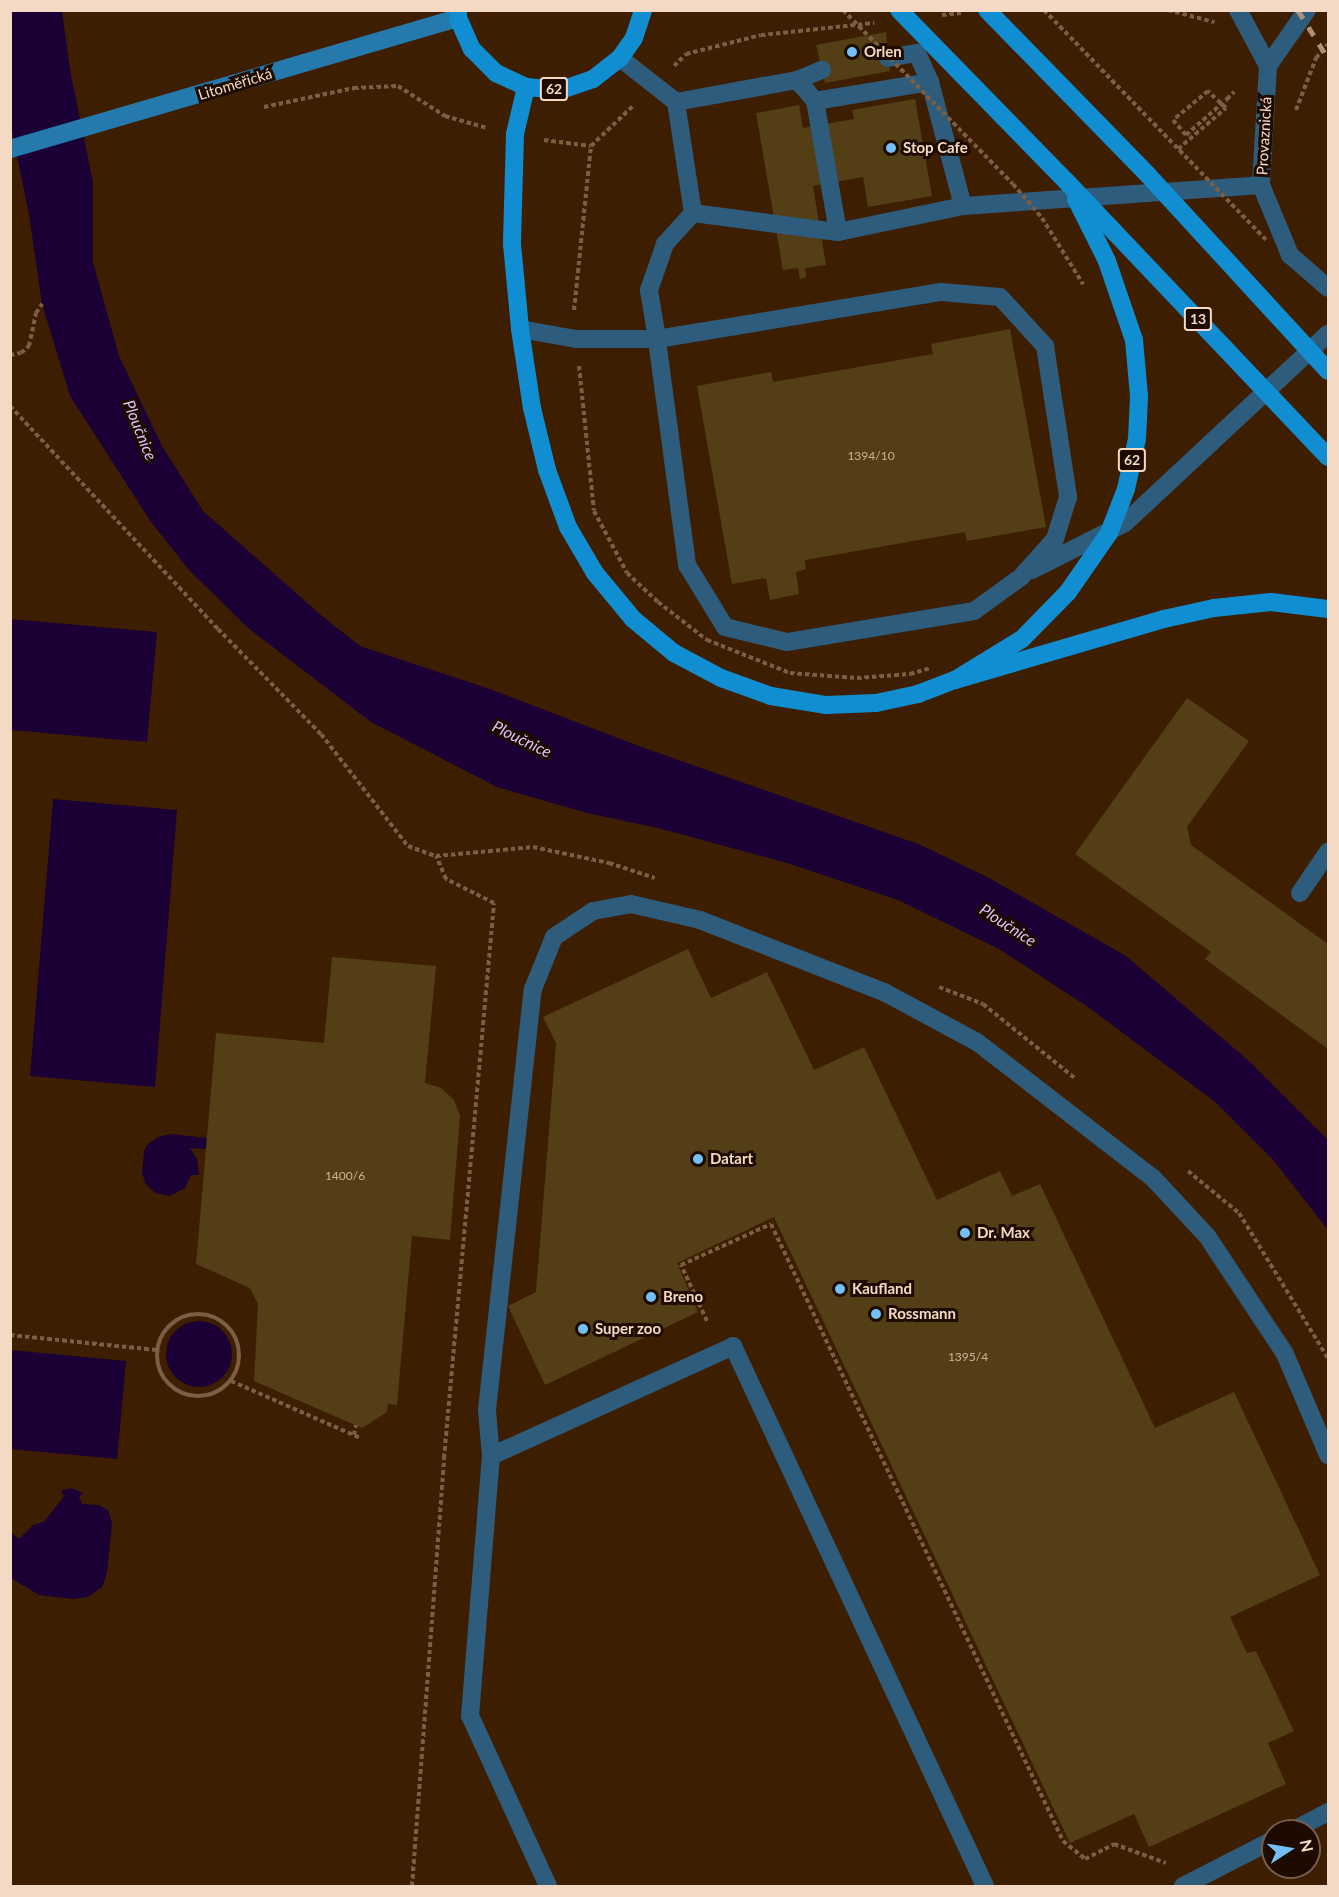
<!DOCTYPE html>
<html>
<head>
<meta charset="utf-8">
<style>
	body { margin:0 }
	#map { position:relative; width:1339px; height:1897px; overflow:hidden; background:#3e1e00; font-family:Lato,sans-serif }
	div>[style] { position:absolute }
	[style*='--x'] { left:calc(var(--x)*1px); top:calc(var(--y)*1px); width:calc(var(--w)*1px); rotate:calc(var(--a)*1deg) }
	.water>* { inset:0; background:#1b0036 }
	.round { border-radius:50% }
	.building>* { inset:0; background:#533e16 }
	.path>* { height:4px; margin-top:-2px; transform-origin:0; background:repeating-linear-gradient(90deg,#7c5e43 0 4.5px,transparent 0 7.5px) }
	.path>.ring { margin:-2px; padding:0; box-sizing:content-box; background:none; border:4px solid #7c5e43; border-radius:50% }
	.lane>* { height:18px; margin:-9px; padding:0 9px; transform-origin:9px; border-radius:9px; background:#2d5c7d }
	.street>* { height:18px; margin:-9px; padding:0 9px; transform-origin:9px; border-radius:9px; background:#2d5c7d }
	.secondary>* { height:18px; margin:-9px; padding:0 9px; transform-origin:9px; border-radius:9px; background:#2579ac }
	.primary>* { height:18px; margin:-9px; padding:0 9px; transform-origin:9px; border-radius:9px; background:#118ed1 }
	.rail>* { height:4.5px; margin-top:-2.25px; transform-origin:0; background:repeating-linear-gradient(90deg,#ac9077 0 10px,transparent 0 20px) }
	.path-bridge>* { height:4px; margin-top:-2px; transform-origin:0; background:repeating-linear-gradient(90deg,#7c5e43 0 4.5px,transparent 0 7.5px) }
	.primary-bridge>* { height:18px; margin:-9px; padding:0 9px; transform-origin:9px; border-radius:9px; background:#118ed1 }
	.dots>* { width:16px; height:16px; translate:-50% -50%; box-sizing:border-box; border:3px solid #1d0b00; border-radius:50% }
	span { translate:-50% -50%; white-space:nowrap; text-align:center; line-height:1.15; -webkit-text-stroke:6px #1d0b00; paint-order:stroke }
	.number-label { font-size:12px; color:#ccb398 }
	.number-label span { -webkit-text-stroke-width:0 }
	.shield-label span { padding:2px 4px; background:#1d0b00; border:2px solid; border-radius:4px; -webkit-text-stroke-width:0 }
	.shield-label { font-size:14px; color:#f4dac4; font-weight:700 }
	.poi-label { font-size:15px; color:#f4dac4; font-weight:700 }
	.left { translate:0 -50%; text-align:left }
	.street-label { font-size:15px; color:#f4dac4 }
	.water-label { font-size:16px; color:#d8c4fc; font-style:italic }
	.frame { position:absolute; inset:0; border:12px solid #f4dac4; pointer-events:none }
	.north { position:absolute; left:1261px; top:1819px; width:60px; height:60px; box-sizing:border-box; background:#1d0b00; border:2px solid #735e4e; border-radius:50%; rotate:78deg; font-size:16px; font-weight:700; line-height:24px; text-align:center; color:#f4dac4 }
	.north::after { content:''; display:block; margin:auto; width:21px; height:27px; background:#74c0f6; clip-path:polygon(50% 0,100% 100%,50% 72%,0 100%) }
</style>
</head>
<body>
<div id="map">
	<div class="water">
		<i style="clip-path:polygon(10px 11px,62px 11px,70px 70px,93px 182px,93px 262px,119px 356px,162px 446px,203px 511px,322px 616px,360px 646px,490px 689px,644px 748px,921px 845px,991px 879px,1126px 956px,1249px 1061px,1328px 1140px,1328px 1230px,1274px 1161px,1214px 1101px,1088px 1007px,999px 949px,898px 900px,787px 863px,658px 828px,587px 813px,497px 787px,371px 722px,248px 628px,190px 571px,151px 522px,70px 396px,42px 304px,29px 215px,11px 126px)"></i>
		<i style="clip-path:polygon(10px 619px,157px 632px,147px 742px,11px 730px)"></i>
		<i style="clip-path:polygon(53px 799px,177px 810px,155px 1087px,30px 1076px)"></i>
		<i style="clip-path:polygon(171px 1134px,207px 1138px,206px 1149px,190px 1148px,197px 1159px,199px 1175px,191px 1175px,185px 1188px,170px 1196px,155px 1193px,145px 1183px,142px 1172px,144px 1151px,148px 1144px,158px 1137px)"></i>
		<i class="round" style="left:166px;top:1321px;width:66px;height:66px"></i>
		<i style="clip-path:polygon(11px 1350px,126px 1361px,117px 1459px,11px 1449px)"></i>
		<i style="clip-path:polygon(71px 1488px,83px 1493px,79px 1497px,82px 1504px,99px 1505px,108px 1510px,112px 1523px,107px 1573px,102px 1587px,88px 1597px,73px 1599px,39px 1595px,11px 1578px,11px 1532px,19px 1539px,33px 1525px,44px 1522px,64px 1496px,61px 1491px)"></i>
	</div>
	<div class="building">
		<i style="clip-path:polygon(886px 32px,890px 71px,825px 83px,816px 45px)"></i>
		<i style="clip-path:polygon(915px 99px,932px 196px,868px 207px,863px 177px,813px 186px,826px 265px,805px 268px,806px 277px,800px 279px,798px 268px,783px 270px,756px 113px,799px 105px,803px 128px,854px 119px,852px 110px)"></i>
		<i style="clip-path:polygon(1010px 329px,1046px 527px,967px 541px,965px 532px,805px 560px,806px 569px,796px 572px,799px 594px,770px 600px,766px 578px,732px 584px,697px 386px,771px 372px,773px 382px,933px 354px,931px 344px)"></i>
		<i style="clip-path:polygon(1187px 698px,1249px 741px,1187px 827px,1191px 845px,1328px 944px,1328px 1049px,1205px 959px,1211px 952px,1075px 854px)"></i>
		<i style="clip-path:polygon(688px 949px,711px 998px,767px 972px,814px 1070px,864px 1047px,937px 1200px,1000px 1171px,1012px 1196px,1040px 1184px,1155px 1428px,1234px 1392px,1320px 1575px,1230px 1617px,1247px 1653px,1256px 1651px,1294px 1731px,1268px 1743px,1286px 1784px,1149px 1847px,1134px 1814px,1070px 1843px,774px 1217px,677px 1263px,698px 1312px,545px 1385px,508px 1306px,536px 1292px,556px 1043px,543px 1017px)"></i>
		<i style="clip-path:polygon(332px 957px,436px 966px,425px 1083px,441px 1088px,454px 1100px,460px 1116px,450px 1240px,412px 1236px,397px 1405px,388px 1404px,387px 1412px,362px 1428px,254px 1381px,258px 1304px,250px 1288px,196px 1264px,216px 1033px,324px 1043px)"></i>
	</div>
	<div class="path">
		<i style="--x:1168;--y:10;--w:48;--a:14.6"></i>
		<i style="--x:942;--y:15;--w:19;--a:-6"></i>
		<i style="--x:674;--y:66;--w:17;--a:-45"></i>
		<i style="--x:686;--y:54;--w:77;--a:-14.2"></i>
		<i style="--x:761;--y:35;--w:114;--a:-6.1"></i>
		<i style="--x:264;--y:107;--w:92;--a:-11.9"></i>
		<i style="--x:354;--y:88;--w:44;--a:-2.6"></i>
		<i style="--x:398;--y:86;--w:56;--a:32.6"></i>
		<i style="--x:445;--y:116;--w:44;--a:15.9"></i>
		<i style="--x:1296;--y:110;--w:56;--a:-69"></i>
		<i style="--x:1316;--y:58;--w:18;--a:-49"></i>
		<i style="--x:544;--y:140;--w:47;--a:7.3"></i>
		<i style="--x:591;--y:146;--w:59;--a:-43.6"></i>
		<i style="--x:1178;--y:149;--w:63;--a:-40.5"></i>
		<i style="--x:1226;--y:108;--w:25;--a:-137"></i>
		<i style="--x:1208;--y:91;--w:45;--a:140.4"></i>
		<i style="--x:1173;--y:120;--w:20;--a:49"></i>
		<i style="--x:1186;--y:135;--w:55;--a:-41.3"></i>
		<i style="--x:1227;--y:99;--w:10;--a:-45"></i>
		<i style="--x:574;--y:310;--w:165;--a:-84.1"></i>
		<i style="--x:10;--y:355;--w:11;--a:-10"></i>
		<i style="--x:21;--y:353;--w:11;--a:-41"></i>
		<i style="--x:29;--y:346;--w:34;--a:-78"></i>
		<i style="--x:36;--y:313;--w:11;--a:-56"></i>
		<i style="--x:579;--y:366;--w:145;--a:84.1"></i>
		<i style="--x:10;--y:406;--w:305;--a:47"></i>
		<i style="--x:218;--y:629;--w:147;--a:45.6"></i>
		<i style="--x:321;--y:734;--w:142;--a:52.2"></i>
		<i style="--x:408;--y:846;--w:30;--a:20"></i>
		<i style="--x:436;--y:856;--w:97;--a:-5.3"></i>
		<i style="--x:533;--y:847;--w:78;--a:11.9"></i>
		<i style="--x:609;--y:863;--w:48;--a:18.1"></i>
		<i style="--x:939;--y:987;--w:47;--a:21.1"></i>
		<i style="--x:983;--y:1004;--w:119;--a:38.9"></i>
		<i style="--x:1188;--y:1171;--w:66;--a:39.5"></i>
		<i style="--x:1239;--y:1213;--w:170;--a:58.5"></i>
		<i class="ring" style="left:157px;top:1314px;width:78px;height:78px"></i>
		<i style="--x:707;--y:1321;--w:62;--a:-114.9"></i>
		<i style="--x:681;--y:1265;--w:99;--a:-24.5"></i>
		<i style="--x:771;--y:1224;--w:683;--a:64.67"></i>
		<i style="--x:1063;--y:1841;--w:28;--a:39"></i>
		<i style="--x:1085;--y:1859;--w:33;--a:-27"></i>
		<i style="--x:1114;--y:1844;--w:55;--a:20.1"></i>
		<i style="--x:10;--y:1335;--w:147;--a:5.9"></i>
		<i style="--x:231;--y:1381;--w:141;--a:23.8"></i>
		<i style="--x:354;--y:1435;--w:10;--a:-79"></i>
		<i style="--x:412;--y:1886;--w:429;--a:-85.7"></i>
		<i style="--x:444;--y:1458;--w:557;--a:-84.85"></i>
		<i style="--x:494;--y:903;--w:54;--a:-153.4"></i>
		<i style="--x:446;--y:879;--w:25;--a:-113"></i>
	</div>
	<div class="lane">
		<i style="--x:620;--y:58;--w:71;--a:38.2"></i>
		<i style="--x:676;--y:102;--w:112;--a:81.3"></i>
		<i style="--x:888;--y:58;--w:29;--a:-10"></i>
		<i style="--x:917;--y:53;--w:32;--a:66"></i>
		<i style="--x:797;--y:80;--w:27;--a:-22"></i>
		<i style="--x:815;--y:101;--w:133;--a:80"></i>
		<i style="--x:676;--y:102;--w:123;--a:-10.3"></i>
		<i style="--x:797;--y:80;--w:28;--a:49"></i>
		<i style="--x:815;--y:101;--w:117;--a:-9.4"></i>
		<i style="--x:930;--y:82;--w:128;--a:75.1"></i>
		<i style="--x:693;--y:213;--w:146;--a:7.5"></i>
		<i style="--x:838;--y:232;--w:128;--a:-11.7"></i>
		<i style="--x:963;--y:206;--w:299;--a:-4"></i>
		<i style="--x:520;--y:329;--w:57;--a:10.1"></i>
		<i style="--x:576;--y:339;--w:81;--a:0"></i>
		<i style="--x:657;--y:339;--w:288;--a:-9.4"></i>
		<i style="--x:941;--y:292;--w:59;--a:4.8"></i>
		<i style="--x:1000;--y:297;--w:67;--a:47.4"></i>
		<i style="--x:1045;--y:346;--w:153;--a:81.3"></i>
		<i style="--x:1068;--y:497;--w:44;--a:107.2"></i>
		<i style="--x:1055;--y:539;--w:51;--a:131.8"></i>
		<i style="--x:1021;--y:577;--w:58;--a:144.1"></i>
		<i style="--x:974;--y:611;--w:190;--a:170.6"></i>
		<i style="--x:787;--y:642;--w:64;--a:-166.4"></i>
		<i style="--x:725;--y:627;--w:73;--a:-121.5"></i>
		<i style="--x:687;--y:565;--w:228;--a:-97.6"></i>
		<i style="--x:657;--y:339;--w:50;--a:-99.3"></i>
		<i style="--x:649;--y:290;--w:49;--a:-70.8"></i>
		<i style="--x:665;--y:244;--w:42;--a:-47.9"></i>
		<i style="--x:1032;--y:570;--w:104;--a:-26.8"></i>
		<i style="--x:1125;--y:523;--w:277;--a:-43"></i>
		<i style="--x:1300;--y:893;--w:50;--a:-55.7"></i>
		<i style="--x:491;--y:1456;--w:266;--a:-24.4"></i>
		<i style="--x:733;--y:1346;--w:596;--a:64.98"></i>
		<i style="--x:548;--y:1886;--w:187;--a:-114.6"></i>
		<i style="--x:470;--y:1716;--w:261;--a:-85.4"></i>
		<i style="--x:491;--y:1456;--w:46;--a:-95"></i>
		<i style="--x:487;--y:1410;--w:424;--a:-83.8"></i>
		<i style="--x:533;--y:989;--w:56;--a:-68"></i>
		<i style="--x:554;--y:937;--w:47;--a:-33.7"></i>
		<i style="--x:593;--y:911;--w:39;--a:-10"></i>
		<i style="--x:631;--y:904;--w:71;--a:13.1"></i>
		<i style="--x:700;--y:920;--w:198;--a:21.4"></i>
		<i style="--x:884;--y:992;--w:106;--a:28.3"></i>
		<i style="--x:977;--y:1042;--w:222;--a:37.7"></i>
		<i style="--x:1153;--y:1178;--w:79;--a:47"></i>
		<i style="--x:1207;--y:1236;--w:141;--a:56.5"></i>
		<i style="--x:1285;--y:1354;--w:110;--a:66.9"></i>
	</div>
	<div class="street">
		<i style="--x:1238;--y:10;--w:64;--a:61.8"></i>
		<i style="--x:1307;--y:10;--w:68;--a:124.9"></i>
		<i style="--x:1268;--y:66;--w:119;--a:93.4"></i>
		<i style="--x:1261;--y:185;--w:76;--a:67.5"></i>
		<i style="--x:1290;--y:255;--w:50;--a:41"></i>
		<i style="--x:1292;--y:1831;--w:41;--a:-27.8"></i>
		<i style="--x:1183;--y:1886;--w:101;--a:-27.1"></i>
	</div>
	<div class="secondary">
		<i style="--x:10;--y:149;--w:467;--a:-16.3"></i>
	</div>
	<div class="primary">
		<i style="--x:458;--y:10;--w:8;--a:90"></i>
		<i style="--x:458;--y:18;--w:34;--a:66"></i>
		<i style="--x:472;--y:49;--w:34;--a:45"></i>
		<i style="--x:496;--y:73;--w:33;--a:25"></i>
		<i style="--x:526;--y:87;--w:35;--a:5"></i>
		<i style="--x:561;--y:90;--w:34;--a:-19"></i>
		<i style="--x:593;--y:79;--w:34;--a:-38"></i>
		<i style="--x:620;--y:58;--w:24;--a:-55"></i>
		<i style="--x:634;--y:38;--w:29;--a:-72"></i>
		<i style="--x:987;--y:10;--w:231;--a:45.7"></i>
		<i style="--x:526;--y:87;--w:48;--a:103.2"></i>
		<i style="--x:515;--y:134;--w:110;--a:91.6"></i>
		<i style="--x:512;--y:244;--w:85;--a:84.6"></i>
		<i style="--x:520;--y:329;--w:80;--a:81.4"></i>
		<i style="--x:532;--y:408;--w:64;--a:76.4"></i>
		<i style="--x:547;--y:470;--w:61;--a:69.8"></i>
		<i style="--x:568;--y:527;--w:53;--a:59.6"></i>
		<i style="--x:595;--y:573;--w:60;--a:50.4"></i>
		<i style="--x:633;--y:619;--w:53;--a:39.7"></i>
		<i style="--x:674;--y:653;--w:53;--a:28"></i>
		<i style="--x:721;--y:678;--w:53;--a:19.8"></i>
		<i style="--x:771;--y:696;--w:56;--a:9.3"></i>
		<i style="--x:826;--y:705;--w:50;--a:-2.3"></i>
		<i style="--x:876;--y:703;--w:43;--a:-12.1"></i>
		<i style="--x:918;--y:694;--w:40;--a:-21"></i>
		<i style="--x:955;--y:680;--w:218;--a:-16.3"></i>
		<i style="--x:1164;--y:619;--w:51;--a:-12.4"></i>
		<i style="--x:1214;--y:608;--w:57;--a:-6"></i>
		<i style="--x:1271;--y:602;--w:57;--a:7"></i>
	</div>
	<div class="rail">
		<i style="--x:1298;--y:10;--w:57;--a:58"></i>
	</div>
	<div class="path-bridge">
		<i style="--x:843;--y:10;--w:243;--a:45.7"></i>
		<i style="--x:1013;--y:184;--w:45;--a:49.5"></i>
		<i style="--x:1042;--y:218;--w:78;--a:58.2"></i>
		<i style="--x:1044;--y:10;--w:320;--a:46"></i>
		<i style="--x:594;--y:511;--w:70;--a:62"></i>
		<i style="--x:627;--y:573;--w:42;--a:43.1"></i>
		<i style="--x:658;--y:602;--w:62;--a:37.8"></i>
		<i style="--x:707;--y:640;--w:89;--a:21.7"></i>
		<i style="--x:790;--y:673;--w:67;--a:4.3"></i>
		<i style="--x:857;--y:678;--w:53;--a:-4.3"></i>
		<i style="--x:910;--y:674;--w:22;--a:-16"></i>
	</div>
	<div class="primary-bridge">
		<i style="--x:899;--y:10;--w:240;--a:45.7"></i>
		<i style="--x:1067;--y:182;--w:379;--a:46.5"></i>
		<i style="--x:1148;--y:175;--w:266;--a:47.4"></i>
		<i style="--x:955;--y:680;--w:79;--a:-31.5"></i>
		<i style="--x:1022;--y:639;--w:66;--a:-45.6"></i>
		<i style="--x:1068;--y:592;--w:72;--a:-55.2"></i>
		<i style="--x:1109;--y:533;--w:47;--a:-68.9"></i>
		<i style="--x:1126;--y:489;--w:51;--a:-77.6"></i>
		<i style="--x:1137;--y:439;--w:43;--a:-87.3"></i>
		<i style="--x:1139;--y:396;--w:56;--a:-95.1"></i>
		<i style="--x:1134;--y:340;--w:83;--a:-108.9"></i>
		<i style="--x:1107;--y:261;--w:69;--a:-116.6"></i>
	</div>
	<div class="dots">
		<i style="left:852px;top:52px;background:#74c0f6"></i>
		<i style="left:891px;top:148px;background:#74c0f6"></i>
		<i style="left:698px;top:1159px;background:#74c0f6"></i>
		<i style="left:965px;top:1233px;background:#74c0f6"></i>
		<i style="left:840px;top:1289px;background:#74c0f6"></i>
		<i style="left:651px;top:1297px;background:#74c0f6"></i>
		<i style="left:876px;top:1314px;background:#74c0f6"></i>
		<i style="left:583px;top:1329px;background:#74c0f6"></i>
	</div>
	<div class="number-label">
		<span style="left:871px;top:456px">1394/10</span>
		<span style="left:345px;top:1176px">1400/6</span>
		<span style="left:968px;top:1357px">1395/4</span>
	</div>
	<div class="shield-label">
		<span style="left:554px;top:89px">62</span>
		<span style="left:1198px;top:319px">13</span>
		<span style="left:1132px;top:460px">62</span>
	</div>
	<div class="poi-label">
		<span class="left" style="left:864px;top:52px">Orlen</span>
		<span class="left" style="left:903px;top:148px">Stop Cafe</span>
		<span class="left" style="left:710px;top:1159px">Datart</span>
		<span class="left" style="left:977px;top:1233px">Dr. Max</span>
		<span class="left" style="left:852px;top:1289px">Kaufland</span>
		<span class="left" style="left:663px;top:1297px">Breno</span>
		<span class="left" style="left:888px;top:1314px">Rossmann</span>
		<span class="left" style="left:595px;top:1329px">Super zoo</span>
	</div>
	<div class="street-label">
		<span style="left:235px;top:84px;rotate:-17deg">Litoměřická</span>
		<span style="left:1264px;top:136px;rotate:-87deg">Provaznická</span>
	</div>
	<div class="water-label">
		<span style="left:140px;top:430px;rotate:68deg">Ploučnice</span>
		<span style="left:522px;top:739px;rotate:26deg">Ploučnice</span>
		<span style="left:1008px;top:925px;rotate:33deg">Ploučnice</span>
	</div>
	<div class="frame"></div>
	<div class="north">N</div>
</div>
</body>
</html>
